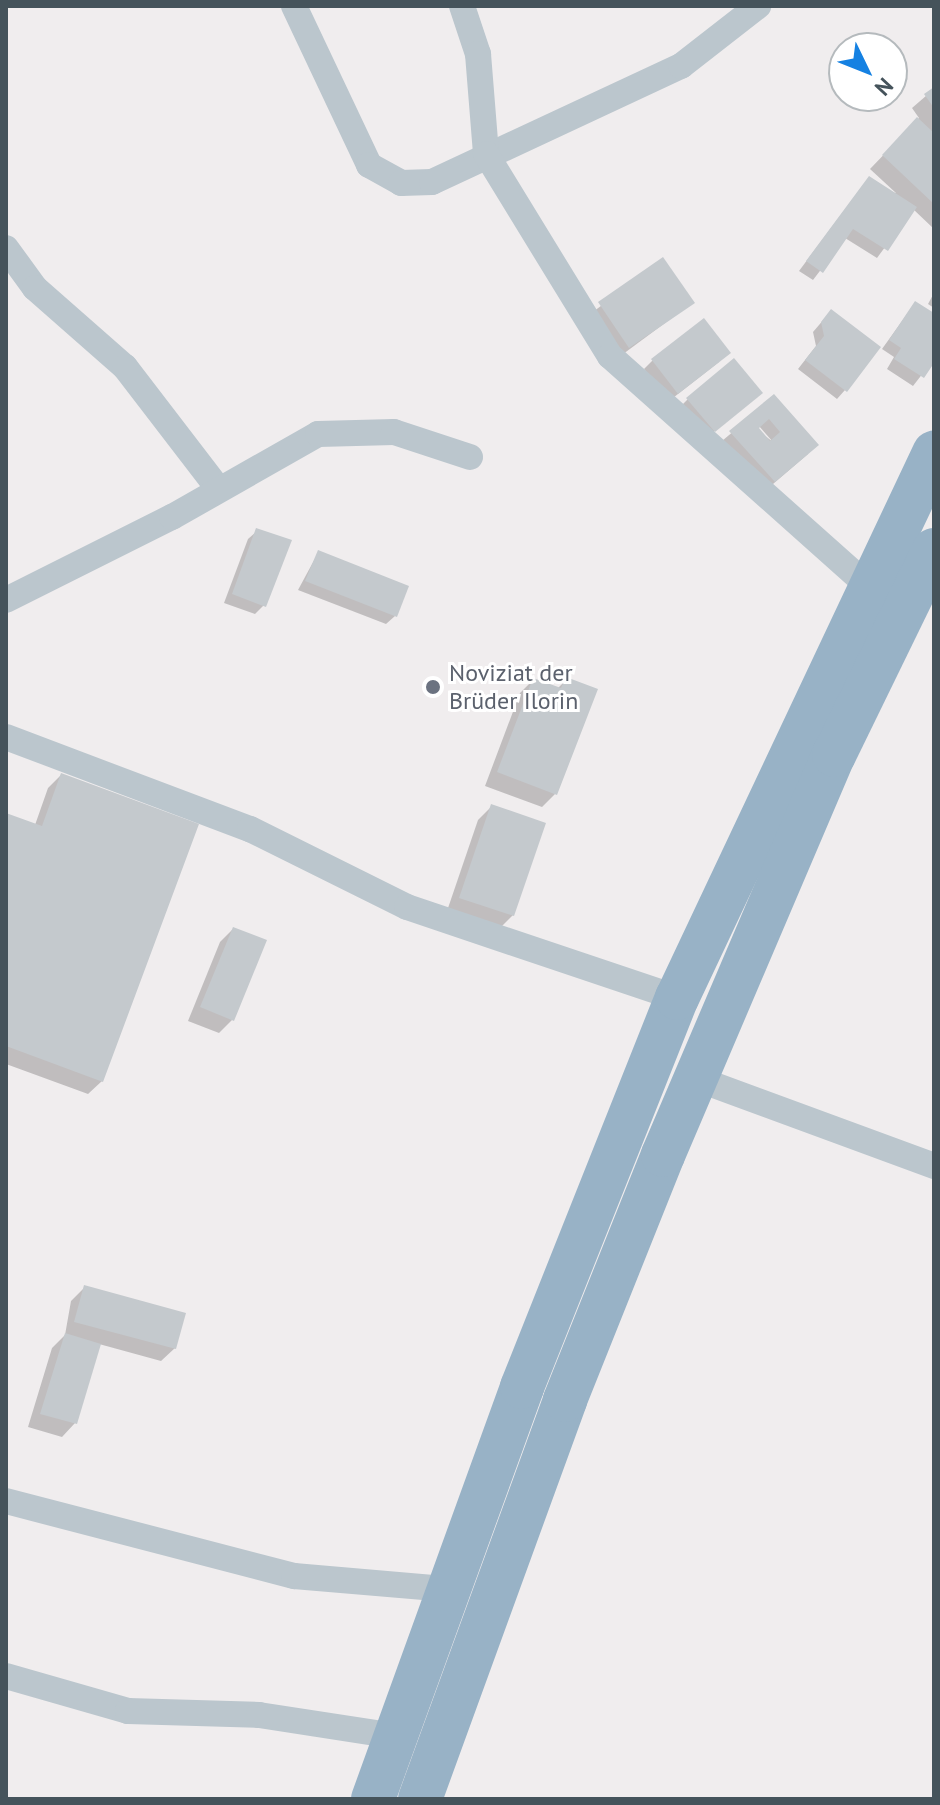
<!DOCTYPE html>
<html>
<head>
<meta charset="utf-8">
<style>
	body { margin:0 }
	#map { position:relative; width:940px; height:1805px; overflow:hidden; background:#f0edee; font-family:"PT Sans",sans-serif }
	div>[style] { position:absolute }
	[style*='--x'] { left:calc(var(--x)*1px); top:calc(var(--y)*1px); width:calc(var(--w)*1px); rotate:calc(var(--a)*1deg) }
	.shadow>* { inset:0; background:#0003 }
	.building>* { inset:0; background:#c4c9cd }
	.minor>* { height:26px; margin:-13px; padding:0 13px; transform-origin:13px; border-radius:13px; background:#bbc6cd }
	.trunk>* { height:44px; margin:-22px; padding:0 22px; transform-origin:22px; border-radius:22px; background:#98b2c6 }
	.dots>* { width:22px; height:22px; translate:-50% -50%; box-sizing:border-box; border:4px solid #fff; border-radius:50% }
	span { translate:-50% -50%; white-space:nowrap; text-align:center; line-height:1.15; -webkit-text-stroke:6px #fff; paint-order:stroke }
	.worship-label { font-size:24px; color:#5b616d }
	.left { translate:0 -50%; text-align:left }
	.frame { position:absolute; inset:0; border:8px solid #45535b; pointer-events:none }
	.north { position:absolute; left:828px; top:32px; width:80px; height:80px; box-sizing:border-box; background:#fff; border:2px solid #b5babd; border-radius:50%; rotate:133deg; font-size:22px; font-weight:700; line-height:32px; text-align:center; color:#45535b }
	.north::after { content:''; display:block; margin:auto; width:28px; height:36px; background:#1581e2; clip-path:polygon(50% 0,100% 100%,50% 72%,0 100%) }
</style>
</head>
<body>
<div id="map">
	<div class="shadow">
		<i style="clip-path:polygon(934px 89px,934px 229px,913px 209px,877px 258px,845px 238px,813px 280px,799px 271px,861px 188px,896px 193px,870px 169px,919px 118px,912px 108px)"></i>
		<i style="clip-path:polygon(663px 260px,692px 303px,615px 360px,586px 317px)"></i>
		<i style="clip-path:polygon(934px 293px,934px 308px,928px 304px)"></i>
		<i style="clip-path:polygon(915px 303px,934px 316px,934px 359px,913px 386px,887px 369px,894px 357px,882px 349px)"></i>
		<i style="clip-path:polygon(831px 311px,845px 390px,837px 399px,798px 369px,816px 346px,813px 332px)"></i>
		<i style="clip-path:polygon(653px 360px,719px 362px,669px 401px,644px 369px)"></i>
		<i style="clip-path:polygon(evenodd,774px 397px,808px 454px,766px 490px,722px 441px,774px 397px,759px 426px,773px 442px,756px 429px,759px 426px)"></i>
		<i style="clip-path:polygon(688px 399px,751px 401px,705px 439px,679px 408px)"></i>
		<i style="clip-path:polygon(257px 531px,264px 605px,255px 614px,224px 603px,248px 539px)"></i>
		<i style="clip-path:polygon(318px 553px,395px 616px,386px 624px,298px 590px)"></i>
		<i style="clip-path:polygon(567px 679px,555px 794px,542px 807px,485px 786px,520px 693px,533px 680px,557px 689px)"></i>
		<i style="clip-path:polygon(61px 775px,102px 1081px,88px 1094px,6px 1064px,6px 815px,35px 825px,48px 788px)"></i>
		<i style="clip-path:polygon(491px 807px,513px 915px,499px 929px,447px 911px,478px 820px)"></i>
		<i style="clip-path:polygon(233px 929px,232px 1020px,219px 1033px,188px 1021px,220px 942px)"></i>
		<i style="clip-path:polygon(84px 1288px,175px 1348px,161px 1361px,99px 1344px,75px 1423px,62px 1437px,28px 1427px,52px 1348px,65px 1335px,71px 1301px)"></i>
	</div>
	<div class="building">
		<i style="clip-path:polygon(934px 87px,934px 108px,924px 94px)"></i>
		<i style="clip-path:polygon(917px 117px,934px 133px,934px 204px,882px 155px)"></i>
		<i style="clip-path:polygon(869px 176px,917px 207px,888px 251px,853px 229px,823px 273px,806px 261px)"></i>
		<i style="clip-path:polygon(663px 257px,695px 303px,629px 348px,598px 302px)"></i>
		<i style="clip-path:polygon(915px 301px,934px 313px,934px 363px,924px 378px,894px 359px,901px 348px,889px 340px)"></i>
		<i style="clip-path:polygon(831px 309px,881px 347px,847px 392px,805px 360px,824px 336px,821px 322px)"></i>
		<i style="clip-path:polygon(704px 318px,731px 353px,678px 394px,651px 359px)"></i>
		<i style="clip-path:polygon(734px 358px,763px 393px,715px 432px,686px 398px)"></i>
		<i style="clip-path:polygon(evenodd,774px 394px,819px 445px,775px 482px,729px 431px,774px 394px,769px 419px,780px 432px,770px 441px,759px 428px,769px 419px)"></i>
		<i style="clip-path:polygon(256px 528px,292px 540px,266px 607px,232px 594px)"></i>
		<i style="clip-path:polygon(318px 550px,409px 586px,397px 617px,305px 581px)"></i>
		<i style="clip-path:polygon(566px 677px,598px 689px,557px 795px,497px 772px,533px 678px,561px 688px)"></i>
		<i style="clip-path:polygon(61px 773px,199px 824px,103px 1082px,6px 1046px,6px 813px,42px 826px)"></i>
		<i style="clip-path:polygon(491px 804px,546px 823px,514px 916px,459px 898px)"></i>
		<i style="clip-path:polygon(233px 927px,267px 940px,234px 1021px,200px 1007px)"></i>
		<i style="clip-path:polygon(84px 1285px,186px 1313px,176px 1349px,74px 1322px)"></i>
		<i style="clip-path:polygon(65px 1333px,101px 1344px,77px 1424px,40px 1414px)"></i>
	</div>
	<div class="minor">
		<i style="--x:294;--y:6;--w:176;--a:64.7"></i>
		<i style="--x:369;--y:165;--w:37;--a:29"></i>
		<i style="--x:401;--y:183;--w:31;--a:-2"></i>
		<i style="--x:432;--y:182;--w:275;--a:-25"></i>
		<i style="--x:681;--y:66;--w:98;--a:-37.9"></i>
		<i style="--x:462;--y:6;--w:51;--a:71.6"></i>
		<i style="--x:478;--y:54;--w:100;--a:85.4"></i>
		<i style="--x:486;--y:154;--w:237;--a:58.5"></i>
		<i style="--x:610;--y:356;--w:348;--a:41.7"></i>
		<i style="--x:6;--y:248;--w:49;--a:54.1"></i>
		<i style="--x:35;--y:288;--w:120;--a:41.3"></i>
		<i style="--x:125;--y:367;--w:153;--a:52.5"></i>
		<i style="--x:6;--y:600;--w:186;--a:-26.6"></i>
		<i style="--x:172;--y:517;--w:168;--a:-29.6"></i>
		<i style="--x:318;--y:434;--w:76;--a:-1.5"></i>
		<i style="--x:394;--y:432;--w:80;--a:18.2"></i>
		<i style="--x:6;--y:737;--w:261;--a:20.7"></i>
		<i style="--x:250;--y:829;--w:175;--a:26.4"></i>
		<i style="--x:407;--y:907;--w:285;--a:18.6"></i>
		<i style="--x:695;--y:1078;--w:255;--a:20.2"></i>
		<i style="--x:6;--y:1501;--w:298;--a:14.6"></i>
		<i style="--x:294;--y:1576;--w:154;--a:4.9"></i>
		<i style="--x:6;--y:1676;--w:127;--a:16"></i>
		<i style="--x:128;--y:1711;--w:131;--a:1.7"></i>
		<i style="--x:259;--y:1715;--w:137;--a:8.8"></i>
	</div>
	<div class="trunk">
		<i style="--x:373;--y:1799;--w:438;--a:-70.1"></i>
		<i style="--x:522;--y:1387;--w:419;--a:-68.3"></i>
		<i style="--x:677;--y:998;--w:603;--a:-64.75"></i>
		<i style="--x:420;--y:1799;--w:425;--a:-70"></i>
		<i style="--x:565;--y:1400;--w:264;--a:-68.2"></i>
		<i style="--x:663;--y:1155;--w:435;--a:-66.9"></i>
		<i style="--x:834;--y:755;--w:228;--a:-64"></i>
	</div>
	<div class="dots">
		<i style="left:433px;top:687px;background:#6b7280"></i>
	</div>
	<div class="worship-label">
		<span class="left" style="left:449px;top:687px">Noviziat der<br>Brüder Ilorin</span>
	</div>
	<div class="frame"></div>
	<div class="north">N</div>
</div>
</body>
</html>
